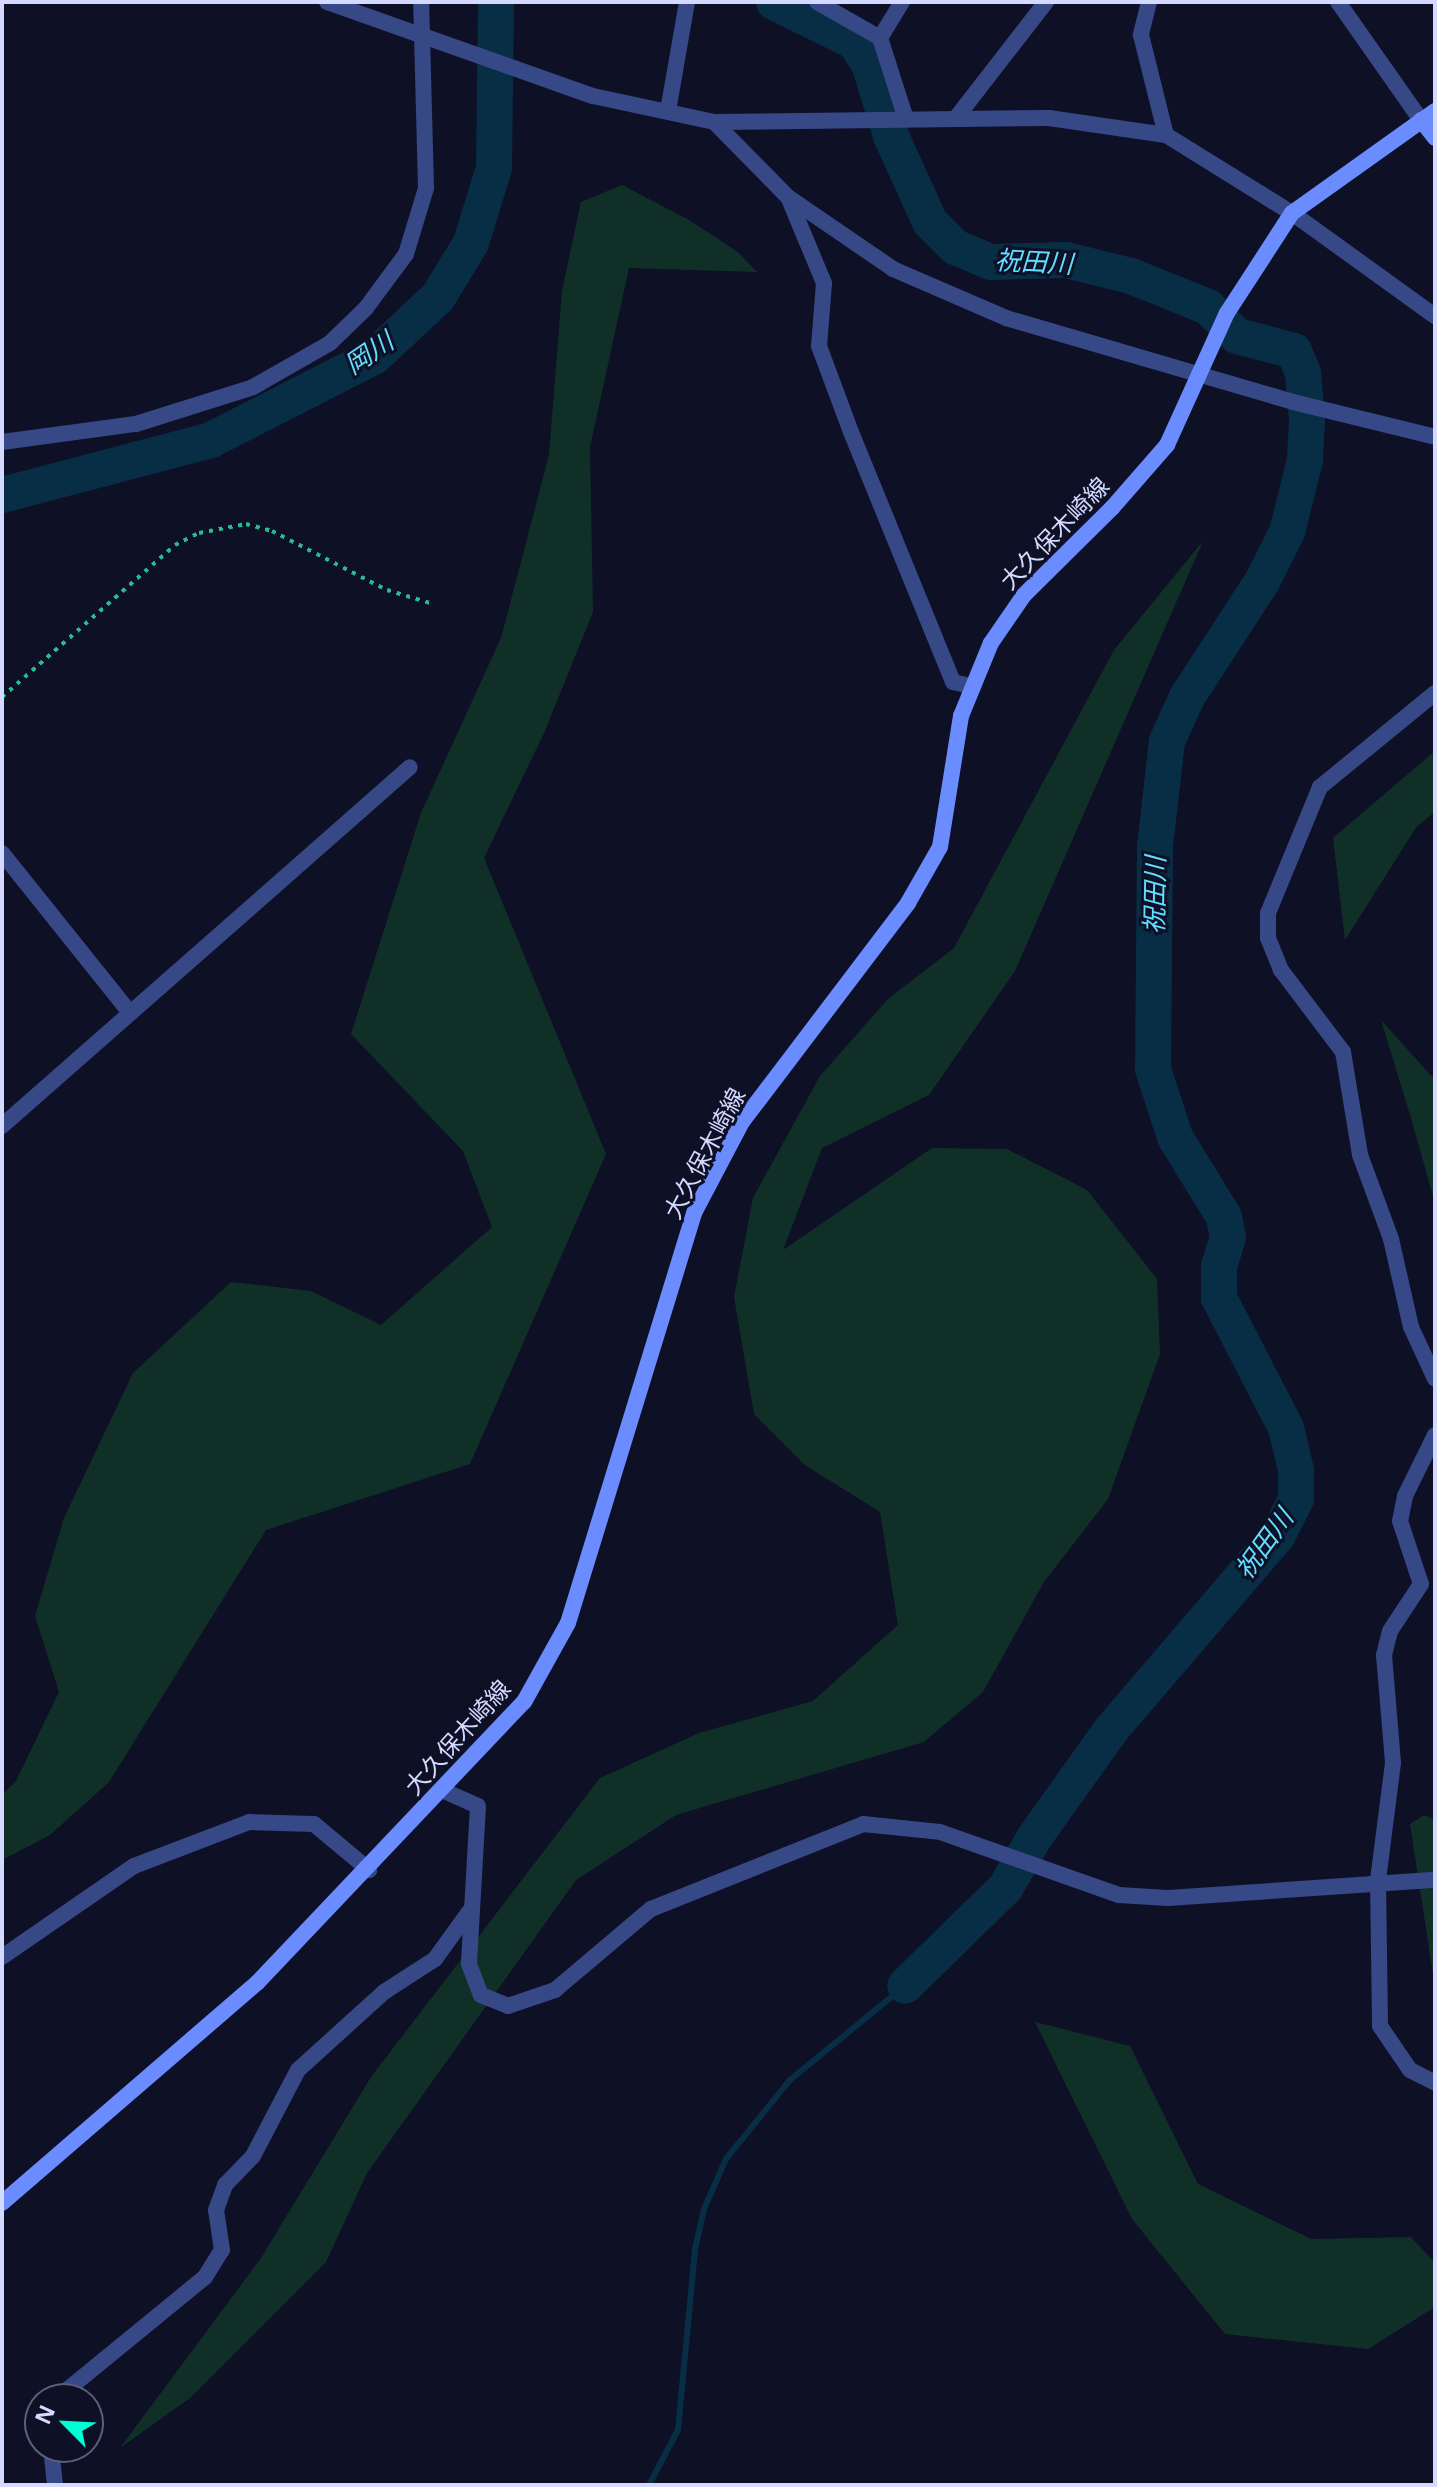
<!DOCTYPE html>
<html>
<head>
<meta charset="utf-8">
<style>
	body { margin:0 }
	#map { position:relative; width:1437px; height:2487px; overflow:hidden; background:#0e1026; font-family:"Noto Sans","Noto Sans JP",sans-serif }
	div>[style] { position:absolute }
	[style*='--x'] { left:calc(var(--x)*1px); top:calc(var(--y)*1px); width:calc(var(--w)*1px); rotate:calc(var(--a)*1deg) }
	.green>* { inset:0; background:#103027 }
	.stream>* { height:6px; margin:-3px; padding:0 3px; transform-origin:3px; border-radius:3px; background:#082e45 }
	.river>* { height:36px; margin:-18px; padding:0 18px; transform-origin:18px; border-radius:18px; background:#082e45 }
	.path>* { height:4px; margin-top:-2px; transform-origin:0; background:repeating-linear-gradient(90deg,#29bc8e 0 4px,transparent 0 10px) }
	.minor>* { height:16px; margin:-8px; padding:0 8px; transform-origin:8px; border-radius:8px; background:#374887 }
	.tertiary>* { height:16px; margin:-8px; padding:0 8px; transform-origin:8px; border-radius:8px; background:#374887 }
	.secondary>* { height:16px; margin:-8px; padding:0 8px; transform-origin:8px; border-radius:8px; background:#6a8cff }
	span { translate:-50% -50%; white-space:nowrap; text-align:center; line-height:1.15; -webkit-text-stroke:6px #0e1026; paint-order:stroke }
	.street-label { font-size:24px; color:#d3d9ff }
	.water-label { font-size:26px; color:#61deff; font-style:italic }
	.frame { position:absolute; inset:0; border:4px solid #d3d9ff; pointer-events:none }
	.north { position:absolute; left:24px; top:2383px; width:80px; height:80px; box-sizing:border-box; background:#0e1026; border:2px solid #5d607d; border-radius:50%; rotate:294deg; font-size:22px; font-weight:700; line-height:32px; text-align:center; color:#d3d9ff }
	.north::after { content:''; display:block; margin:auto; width:28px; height:36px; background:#00fed6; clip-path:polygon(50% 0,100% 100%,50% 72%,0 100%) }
</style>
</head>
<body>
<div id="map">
	<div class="green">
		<i style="clip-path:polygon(622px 185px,689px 220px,738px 252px,757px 272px,629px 268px,590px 447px,593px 612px,544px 733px,484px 858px,606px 1154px,470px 1464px,266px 1530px,109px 1782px,50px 1835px,2px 1860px,2px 1795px,16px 1781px,59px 1692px,35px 1616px,64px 1518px,133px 1373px,231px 1282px,311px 1291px,381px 1325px,492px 1227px,463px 1151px,351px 1034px,421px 813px,501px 638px,549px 455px,562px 291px,581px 202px)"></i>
		<i style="clip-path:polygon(1203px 541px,1015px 971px,929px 1095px,822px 1148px,783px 1250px,932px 1148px,1007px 1149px,1087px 1190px,1157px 1279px,1160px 1354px,1108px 1499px,1044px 1582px,983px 1692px,924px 1742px,676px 1815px,576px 1880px,367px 2173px,326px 2262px,190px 2398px,120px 2448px,261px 2258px,371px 2077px,600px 1778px,699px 1733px,813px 1701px,898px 1625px,880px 1512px,805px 1465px,754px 1414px,734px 1297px,753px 1198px,820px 1076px,888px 999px,954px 948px,1114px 650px)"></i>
		<i style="clip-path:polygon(1435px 751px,1435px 812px,1417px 826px,1345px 940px,1333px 838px)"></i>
		<i style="clip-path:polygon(1381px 1020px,1435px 1080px,1435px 1203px,1411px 1118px)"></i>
		<i style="clip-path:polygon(1424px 1815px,1435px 1820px,1435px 1987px,1410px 1824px)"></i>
		<i style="clip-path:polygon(1035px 2022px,1130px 2046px,1198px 2184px,1311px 2239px,1411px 2237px,1435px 2263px,1435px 2307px,1368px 2349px,1225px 2334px,1132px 2219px)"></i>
	</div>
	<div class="stream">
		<i style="--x:649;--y:2485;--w:62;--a:-62.2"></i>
		<i style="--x:678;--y:2430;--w:182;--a:-84.6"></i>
		<i style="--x:695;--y:2249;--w:41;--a:-77.3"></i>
		<i style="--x:704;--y:2209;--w:55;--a:-66.3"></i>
		<i style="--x:726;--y:2159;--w:102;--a:-51"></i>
		<i style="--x:790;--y:2080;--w:149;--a:-39.3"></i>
	</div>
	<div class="river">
		<i style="--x:774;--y:2;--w:90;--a:26.3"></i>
		<i style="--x:855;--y:42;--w:28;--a:58"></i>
		<i style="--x:870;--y:66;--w:73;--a:73.3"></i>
		<i style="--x:891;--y:136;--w:94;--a:65.6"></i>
		<i style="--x:930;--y:222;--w:35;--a:45"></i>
		<i style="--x:955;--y:247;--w:39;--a:23"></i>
		<i style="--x:991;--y:262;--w:75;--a:-1.5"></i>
		<i style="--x:1066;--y:260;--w:67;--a:13.8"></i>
		<i style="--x:1131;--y:276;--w:83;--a:21.9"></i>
		<i style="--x:1208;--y:307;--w:41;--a:45"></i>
		<i style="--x:1237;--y:336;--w:59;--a:14.7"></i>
		<i style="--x:1294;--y:351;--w:24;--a:68"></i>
		<i style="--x:1303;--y:373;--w:47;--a:85.1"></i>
		<i style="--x:1307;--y:420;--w:40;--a:92.9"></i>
		<i style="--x:1305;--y:460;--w:74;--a:104"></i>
		<i style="--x:1287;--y:532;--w:54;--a:116.6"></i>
		<i style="--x:1263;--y:580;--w:140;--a:123"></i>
		<i style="--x:1187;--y:697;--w:48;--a:114.4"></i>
		<i style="--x:1167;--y:741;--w:106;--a:96.5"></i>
		<i style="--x:1155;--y:846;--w:223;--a:90.5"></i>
		<i style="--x:1153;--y:1069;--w:71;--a:72.1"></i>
		<i style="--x:1175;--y:1137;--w:94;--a:58.5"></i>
		<i style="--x:1224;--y:1217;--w:20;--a:79"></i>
		<i style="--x:1228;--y:1237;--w:30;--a:107"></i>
		<i style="--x:1219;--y:1266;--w:32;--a:90"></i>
		<i style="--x:1219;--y:1298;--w:146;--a:62.7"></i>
		<i style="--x:1286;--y:1428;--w:43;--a:76.6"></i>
		<i style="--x:1296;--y:1470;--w:29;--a:90"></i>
		<i style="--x:1296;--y:1499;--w:40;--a:116.6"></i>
		<i style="--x:1278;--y:1535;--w:257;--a:130.6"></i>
		<i style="--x:1111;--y:1730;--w:133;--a:125.5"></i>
		<i style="--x:1034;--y:1838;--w:56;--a:119.7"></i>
		<i style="--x:1006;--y:1887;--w:141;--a:135.6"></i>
		<i style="--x:2;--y:495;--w:216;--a:-14.7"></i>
		<i style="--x:211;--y:440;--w:184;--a:-27.1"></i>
		<i style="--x:375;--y:356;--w:86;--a:-43.1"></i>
		<i style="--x:438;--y:297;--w:63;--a:-58.6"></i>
		<i style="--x:471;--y:243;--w:78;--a:-73"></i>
		<i style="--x:494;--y:168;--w:166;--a:-89.3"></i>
	</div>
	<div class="path">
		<i style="--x:2;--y:697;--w:230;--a:-41.3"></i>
		<i style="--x:175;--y:545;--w:27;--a:-27"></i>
		<i style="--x:199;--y:533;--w:48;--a:-10.8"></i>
		<i style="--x:246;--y:524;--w:27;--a:15"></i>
		<i style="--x:272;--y:531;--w:129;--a:27.2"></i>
		<i style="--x:387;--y:590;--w:48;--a:16.9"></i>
	</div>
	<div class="minor">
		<i style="--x:327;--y:2;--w:282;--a:19.5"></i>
		<i style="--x:593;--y:96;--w:124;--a:12.1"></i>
		<i style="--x:714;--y:122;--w:335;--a:-0.7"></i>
		<i style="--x:1049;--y:118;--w:118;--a:8.3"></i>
		<i style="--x:1166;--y:135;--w:148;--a:31.8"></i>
		<i style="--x:1292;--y:213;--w:176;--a:35.8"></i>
		<i style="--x:817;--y:2;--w:73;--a:29.7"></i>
		<i style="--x:880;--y:38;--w:82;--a:72.2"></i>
		<i style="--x:1149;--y:2;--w:34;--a:104"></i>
		<i style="--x:1141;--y:35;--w:103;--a:76"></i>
		<i style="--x:880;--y:38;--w:42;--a:-58.6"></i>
		<i style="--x:668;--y:111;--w:111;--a:-80.1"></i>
		<i style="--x:956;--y:118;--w:147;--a:-52.2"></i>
		<i style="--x:714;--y:122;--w:105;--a:45.4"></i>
		<i style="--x:788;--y:197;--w:127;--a:34.4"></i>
		<i style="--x:893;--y:269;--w:123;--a:23.4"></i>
		<i style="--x:1006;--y:318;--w:299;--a:16.3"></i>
		<i style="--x:1293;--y:402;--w:146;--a:13.8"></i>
		<i style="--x:789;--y:199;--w:91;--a:67.4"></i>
		<i style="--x:824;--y:283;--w:63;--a:94.5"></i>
		<i style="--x:819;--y:346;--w:92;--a:69.6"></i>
		<i style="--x:851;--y:432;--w:270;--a:67.8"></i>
		<i style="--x:953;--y:682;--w:18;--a:13"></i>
		<i style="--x:2;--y:442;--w:135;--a:-7.7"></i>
		<i style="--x:136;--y:424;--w:123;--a:-17.5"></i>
		<i style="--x:253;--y:387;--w:89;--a:-29.7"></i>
		<i style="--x:330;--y:343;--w:50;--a:-44.2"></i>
		<i style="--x:366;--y:308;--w:67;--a:-53.5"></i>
		<i style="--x:406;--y:254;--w:69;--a:-73.1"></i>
		<i style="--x:426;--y:188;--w:186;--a:-91.5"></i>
		<i style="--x:1435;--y:693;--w:149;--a:140.7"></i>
		<i style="--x:1320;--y:787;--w:136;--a:112.4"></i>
		<i style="--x:1268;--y:913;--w:25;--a:90"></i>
		<i style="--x:1268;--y:938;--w:35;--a:68"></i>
		<i style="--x:1281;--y:970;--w:103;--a:52.9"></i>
		<i style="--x:1343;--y:1052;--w:104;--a:80.6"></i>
		<i style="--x:1360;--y:1155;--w:90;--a:69.7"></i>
		<i style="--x:1391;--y:1239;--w:90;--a:77.2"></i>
		<i style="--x:1411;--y:1327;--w:57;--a:65.2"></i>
		<i style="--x:2;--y:853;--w:205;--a:51.3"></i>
		<i style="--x:2;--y:1126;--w:543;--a:-41.34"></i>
		<i style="--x:1435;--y:1435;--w:68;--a:116.2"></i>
		<i style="--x:1405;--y:1496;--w:25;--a:101"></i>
		<i style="--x:1400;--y:1521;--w:66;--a:71.6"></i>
		<i style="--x:1421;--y:1584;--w:56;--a:123.4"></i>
		<i style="--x:1390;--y:1631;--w:25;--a:104"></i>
		<i style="--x:1384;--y:1655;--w:108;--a:85.2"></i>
		<i style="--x:1393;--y:1763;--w:118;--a:97.3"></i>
		<i style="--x:1378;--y:1880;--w:146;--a:89.2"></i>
		<i style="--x:1380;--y:2026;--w:53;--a:55.7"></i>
		<i style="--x:1410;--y:2070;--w:28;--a:27"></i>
		<i style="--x:442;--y:1790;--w:39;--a:24"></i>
		<i style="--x:478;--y:1806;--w:158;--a:93.3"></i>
		<i style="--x:469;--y:1964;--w:33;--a:69"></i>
		<i style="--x:481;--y:1995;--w:29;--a:22"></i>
		<i style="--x:508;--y:2006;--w:50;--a:-18.8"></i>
		<i style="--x:555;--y:1990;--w:126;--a:-40.2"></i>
		<i style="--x:651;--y:1909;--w:228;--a:-21.8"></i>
		<i style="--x:863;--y:1824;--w:77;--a:5.9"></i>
		<i style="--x:940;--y:1832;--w:190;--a:19.4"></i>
		<i style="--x:1119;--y:1895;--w:49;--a:3.5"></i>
		<i style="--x:1168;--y:1898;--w:268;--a:-3.9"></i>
		<i style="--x:56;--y:2399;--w:193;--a:-39.3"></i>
		<i style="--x:205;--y:2277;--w:32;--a:-58"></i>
		<i style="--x:222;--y:2250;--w:40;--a:-98.5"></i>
		<i style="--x:216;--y:2210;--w:27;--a:-70"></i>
		<i style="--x:225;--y:2185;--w:40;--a:-46"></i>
		<i style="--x:253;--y:2156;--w:97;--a:-62.4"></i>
		<i style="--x:298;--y:2070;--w:116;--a:-42.2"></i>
		<i style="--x:384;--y:1992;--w:61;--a:-32.9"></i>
		<i style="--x:435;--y:1959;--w:58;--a:-54.1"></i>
		<i style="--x:51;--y:2447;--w:38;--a:84"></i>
	</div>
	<div class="tertiary">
		<i style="--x:1338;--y:2;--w:144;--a:54.9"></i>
		<i style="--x:2;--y:1957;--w:160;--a:-34.6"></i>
		<i style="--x:134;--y:1866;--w:123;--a:-20.9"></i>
		<i style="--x:249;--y:1822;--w:65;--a:1.8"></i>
		<i style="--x:314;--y:1824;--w:72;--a:39.9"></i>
	</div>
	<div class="secondary">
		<i style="--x:1421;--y:120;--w:23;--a:52"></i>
		<i style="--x:2;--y:2203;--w:337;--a:-40.8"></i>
		<i style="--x:257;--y:1983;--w:388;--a:-46.5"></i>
		<i style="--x:524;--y:1702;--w:90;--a:-60.9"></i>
		<i style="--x:568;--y:1623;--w:429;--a:-72.9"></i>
		<i style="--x:694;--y:1213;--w:103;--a:-62.2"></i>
		<i style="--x:742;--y:1122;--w:275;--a:-52.8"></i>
		<i style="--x:908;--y:903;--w:64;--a:-60.3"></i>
		<i style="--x:940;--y:847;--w:133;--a:-80.9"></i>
		<i style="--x:961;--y:716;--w:79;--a:-67.7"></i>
		<i style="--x:991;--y:643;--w:58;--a:-55.5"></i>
		<i style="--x:1024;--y:595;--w:124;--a:-44.7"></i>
		<i style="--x:1112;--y:508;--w:84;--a:-48.9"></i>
		<i style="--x:1167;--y:445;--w:145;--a:-65.6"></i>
		<i style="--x:1227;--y:313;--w:119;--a:-57"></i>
		<i style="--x:1292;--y:213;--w:176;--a:-35.5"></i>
	</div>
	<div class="street-label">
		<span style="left:1054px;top:533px;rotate:-46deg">大久保木崎線</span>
		<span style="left:704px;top:1153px;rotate:-62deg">大久保木崎線</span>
		<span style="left:457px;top:1737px;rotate:-48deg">大久保木崎線</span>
	</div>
	<div class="water-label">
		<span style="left:1034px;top:262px;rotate:3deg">祝田川</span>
		<span style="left:369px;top:353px;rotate:-34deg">岡川</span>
		<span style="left:1155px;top:895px;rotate:-89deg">祝田川</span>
		<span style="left:1264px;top:1544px;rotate:-54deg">祝田川</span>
	</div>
	<div class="frame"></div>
	<div class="north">N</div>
</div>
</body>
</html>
